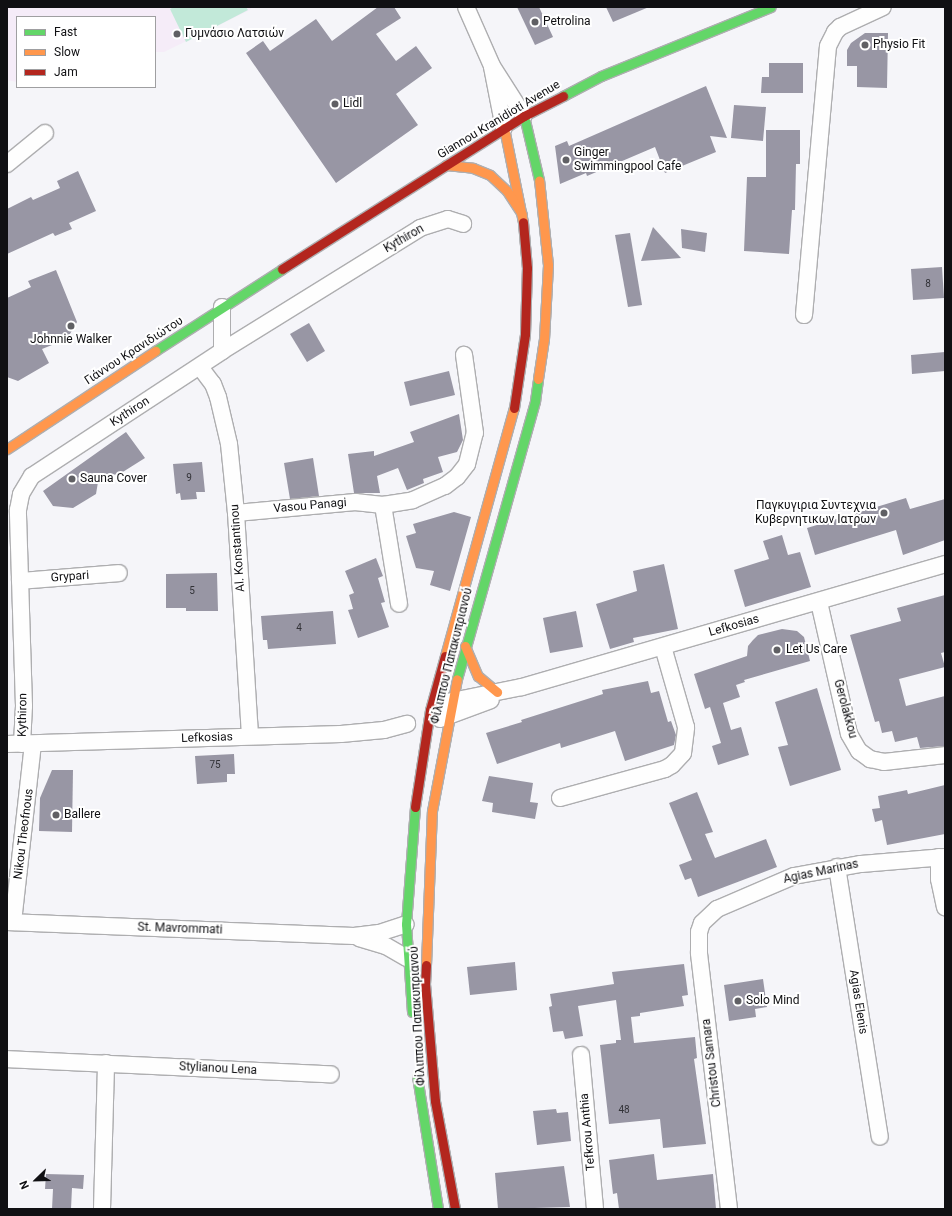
<!DOCTYPE html>
<html>
<head>
<meta charset="utf-8">
<style>
	body { margin:0 }
	#map { position:relative; width:952px; height:1216px; overflow:hidden; background:#f5f5f9; font-family:Roboto,sans-serif }
	div>[style] { position:absolute }
	[style*='--x'] { left:calc(var(--x)*1px); top:calc(var(--y)*1px); width:calc(var(--w)*1px); rotate:calc(var(--a)*1deg) }
	.education>* { inset:0; background:#f5ecf8 }
	.green>* { inset:0; background:#c2e9d9 }
	.building>* { inset:0; background:#9896a4 }
	.roads { filter:drop-shadow(1px 0 #aeaeb0) drop-shadow(-1px 0 #aeaeb0) drop-shadow(0 1px #aeaeb0) drop-shadow(0 -1px #aeaeb0) }
	.street>* { height:16px; margin:-8px; padding:0 8px; transform-origin:8px; border-radius:8px; background:#fefefe }
	.fast>* { height:9px; margin:-4.5px; padding:0 4.5px; transform-origin:4.5px; border-radius:4.5px; background:#63d668 }
	.slow>* { height:9px; margin:-4.5px; padding:0 4.5px; transform-origin:4.5px; border-radius:4.5px; background:#ff974d }
	.jam>* { height:9px; margin:-4.5px; padding:0 4.5px; transform-origin:4.5px; border-radius:4.5px; background:#b3261e }
	.dots>* { width:11px; height:11px; translate:-50% -50%; box-sizing:border-box; border:2px solid #fff; border-radius:50% }
	span { translate:-50% -50%; white-space:nowrap; text-align:center; line-height:1.15; -webkit-text-stroke:4px #fff; paint-order:stroke }
	.number-label { font-size:10px; color:#323237 }
	.number-label span { -webkit-text-stroke-width:0 }
	.poi-label { font-size:12px; color:#101013 }
	.left { translate:0 -50%; text-align:left }
	.right { translate:-100% -50%; text-align:right }
	.street-label { font-size:12px; color:#101013 }
	.frame { position:absolute; inset:0; border:8px solid #101013; pointer-events:none }
	.legend { position:absolute; left:16px; top:16px; width:140px; height:72px; box-sizing:border-box; background:#fff; border:1px solid #9f9fa1; margin:0; padding:5px 7px; list-style:none; font-size:12px; color:#101013 }
	.legend li { display:flex; align-items:center; gap:8px; height:20px }
	.legend b { width:20px; border:1px solid #9f9fa1 }
	.north { position:absolute; left:16px; top:1160px; width:40px; height:40px; -webkit-text-stroke:3px #fff; paint-order:stroke; rotate:247deg; font-size:11px; font-weight:700; line-height:16px; text-align:center; color:#101013 }
	.north::after { content:''; display:block; margin:auto; width:14px; height:18px; background:#101013; clip-path:polygon(50% 0,100% 100%,50% 72%,0 100%) }
</style>
</head>
<body>
<div id="map">
	<div class="education">
		<i style="clip-path:polygon(7px 7px,252px 7px,250px 10px,164px 52px,155px 52px,155px 17px,17px 17px,17px 82px,7px 80px)"></i>
	</div>
	<div class="green">
		<i style="clip-path:polygon(174px 7px,246px 7px,248px 10px,186px 42px,170px 9px)"></i>
	</div>
	<div class="building">
		<i style="clip-path:polygon(378px 7px,394px 7px,401px 18px,376px 34px,396px 61px,416px 46px,432px 68px,396px 94px,418px 125px,336px 183px,246px 53px,263px 41px,270px 51px,316px 19px,332px 41px)"></i>
		<i style="clip-path:polygon(517px 7px,539px 7px,553px 37px,535px 45px)"></i>
		<i style="clip-path:polygon(606px 7px,649px 7px,613px 22px)"></i>
		<i style="clip-path:polygon(865px 33px,888px 33px,887px 88px,857px 87px,857px 66px,847px 66px,847px 50px,851px 43px)"></i>
		<i style="clip-path:polygon(769px 63px,803px 63px,803px 93px,761px 93px,762px 77px,769px 77px)"></i>
		<i style="clip-path:polygon(706px 86px,727px 138px,710px 136px,716px 152px,665px 173px,655px 147px,587px 176px,586px 173px,560px 184px,555px 146px,567px 141px,569px 146px)"></i>
		<i style="clip-path:polygon(734px 105px,766px 107px,763px 141px,731px 138px)"></i>
		<i style="clip-path:polygon(766px 130px,800px 130px,800px 164px,796px 164px,795px 210px,792px 210px,789px 254px,744px 251px,747px 177px,766px 177px)"></i>
		<i style="clip-path:polygon(78px 171px,96px 211px,69px 223px,72px 229px,55px 236px,53px 233px,7px 254px,7px 209px,31px 197px,33px 200px,60px 188px,57px 181px)"></i>
		<i style="clip-path:polygon(653px 227px,681px 258px,641px 261px)"></i>
		<i style="clip-path:polygon(681px 229px,707px 233px,705px 252px,682px 248px)"></i>
		<i style="clip-path:polygon(630px 233px,642px 305px,628px 307px,615px 235px)"></i>
		<i style="clip-path:polygon(942px 267px,944px 298px,913px 300px,911px 269px)"></i>
		<i style="clip-path:polygon(56px 270px,77px 322px,67px 339px,42px 349px,49px 363px,18px 381px,7px 377px,7px 298px,31px 287px,28px 281px)"></i>
		<i style="clip-path:polygon(309px 323px,325px 351px,307px 362px,290px 334px)"></i>
		<i style="clip-path:polygon(945px 352px,945px 371px,912px 374px,911px 355px)"></i>
		<i style="clip-path:polygon(449px 371px,455px 395px,410px 406px,404px 382px)"></i>
		<i style="clip-path:polygon(459px 414px,463px 440px,457px 452px,438px 457px,443px 472px,423px 479px,424px 483px,407px 490px,398px 468px,377px 476px,380px 493px,354px 493px,348px 454px,374px 451px,374px 456px,414px 442px,410px 432px)"></i>
		<i style="clip-path:polygon(126px 432px,145px 458px,118px 475px,110px 474px,98px 482px,96px 494px,73px 508px,53px 506px,43px 491px)"></i>
		<i style="clip-path:polygon(313px 458px,319px 496px,290px 499px,284px 463px)"></i>
		<i style="clip-path:polygon(202px 462px,205px 492px,196px 492px,197px 499px,181px 500px,180px 493px,176px 494px,173px 464px)"></i>
		<i style="clip-path:polygon(906px 498px,910px 509px,945px 499px,945px 540px,903px 555px,896px 530px,815px 555px,807px 528px)"></i>
		<i style="clip-path:polygon(454px 512px,471px 517px,450px 591px,430px 585px,434px 571px,416px 568px,406px 536px,416px 533px,413px 524px)"></i>
		<i style="clip-path:polygon(782px 535px,788px 555px,800px 552px,811px 587px,745px 607px,734px 570px,769px 559px,763px 541px)"></i>
		<i style="clip-path:polygon(376px 558px,383px 576px,378px 578px,385px 602px,381px 603px,389px 627px,358px 638px,348px 610px,353px 609px,349px 595px,354px 593px,345px 571px)"></i>
		<i style="clip-path:polygon(664px 564px,678px 629px,633px 638px,634px 642px,610px 649px,596px 604px,637px 591px,633px 571px)"></i>
		<i style="clip-path:polygon(217px 573px,218px 611px,186px 611px,186px 608px,166px 608px,166px 574px)"></i>
		<i style="clip-path:polygon(945px 595px,945px 652px,941px 653px,945px 667px,899px 679px,906px 706px,945px 696px,945px 746px,920px 748px,917px 737px,895px 742px,892px 731px,882px 733px,879px 721px,875px 722px,850px 635px,901px 621px,897px 608px)"></i>
		<i style="clip-path:polygon(333px 611px,336px 644px,268px 649px,267px 640px,263px 640px,261px 616px)"></i>
		<i style="clip-path:polygon(576px 611px,583px 647px,550px 653px,543px 618px)"></i>
		<i style="clip-path:polygon(782px 629px,797px 631px,804px 637px,810px 661px,744px 680px,745px 682px,736px 685px,740px 697px,723px 703px,731px 730px,741px 727px,749px 755px,718px 765px,712px 746px,721px 743px,710px 707px,705px 709px,694px 674px,747px 656px,748px 646px,753px 640px,758px 635px)"></i>
		<i style="clip-path:polygon(648px 681px,651px 693px,659px 691px,668px 722px,671px 721px,676px 735px,674px 745px,625px 761px,615px 731px,561px 748px,560px 743px,497px 764px,486px 733px,522px 722px,521px 720px,603px 694px,602px 690px)"></i>
		<i style="clip-path:polygon(817px 688px,841px 770px,790px 786px,778px 747px,788px 745px,775px 702px)"></i>
		<i style="clip-path:polygon(234px 754px,235px 774px,227px 774px,227px 782px,197px 784px,195px 756px)"></i>
		<i style="clip-path:polygon(52px 770px,73px 770px,72px 832px,39px 831px,40px 798px)"></i>
		<i style="clip-path:polygon(489px 776px,533px 783px,530px 802px,538px 803px,535px 819px,492px 812px,493px 803px,482px 801px)"></i>
		<i style="clip-path:polygon(945px 785px,945px 834px,887px 845px,882px 820px,875px 822px,872px 809px,880px 808px,878px 796px,907px 790px,908px 794px)"></i>
		<i style="clip-path:polygon(697px 792px,713px 832px,705px 834px,715px 858px,766px 839px,777px 867px,698px 897px,691px 878px,685px 880px,679px 865px,692px 860px,669px 803px)"></i>
		<i style="clip-path:polygon(515px 962px,517px 990px,470px 995px,467px 967px)"></i>
		<i style="clip-path:polygon(684px 964px,688px 995px,682px 996px,684px 1006px,640px 1013px,640px 1016px,631px 1017px,634px 1043px,695px 1037px,697px 1058px,694px 1059px,706px 1144px,663px 1148px,660px 1119px,609px 1124px,600px 1045px,616px 1043px,616px 1040px,621px 1040px,616px 1000px,578px 1006px,583px 1036px,565px 1039px,563px 1031px,553px 1032px,549px 1007px,552px 1006px,550px 994px,614px 984px,612px 972px)"></i>
		<i style="clip-path:polygon(763px 979px,767px 1007px,755px 1009px,756px 1017px,729px 1021px,724px 985px)"></i>
		<i style="clip-path:polygon(556px 1109px,557px 1113px,568px 1112px,571px 1141px,537px 1145px,533px 1111px)"></i>
		<i style="clip-path:polygon(654px 1154px,657px 1180px,713px 1174px,716px 1209px,619px 1209px,617px 1193px,613px 1194px,609px 1160px)"></i>
		<i style="clip-path:polygon(564px 1166px,570px 1207px,498px 1209px,495px 1173px)"></i>
		<i style="clip-path:polygon(46px 1174px,84px 1175px,83px 1189px,72px 1188px,71px 1209px,52px 1209px,53px 1189px,45px 1189px)"></i>
	</div>
	<div class="roads">
		<div class="street">
			<i style="--x:466;--y:7;--w:64;--a:66.2"></i>
			<i style="--x:492;--y:66;--w:59;--a:57.4"></i>
			<i style="--x:492;--y:67;--w:62;--a:78.9"></i>
			<i style="--x:7;--y:164;--w:49;--a:-39.2"></i>
			<i style="--x:222;--y:307;--w:44;--a:90"></i>
			<i style="--x:804;--y:315;--w:270;--a:-84.9"></i>
			<i style="--x:828;--y:46;--w:16;--a:-63"></i>
			<i style="--x:835;--y:32;--w:7;--a:-45"></i>
			<i style="--x:840;--y:27;--w:47;--a:-24.9"></i>
			<i style="--x:200;--y:367;--w:21;--a:53"></i>
			<i style="--x:213;--y:384;--w:14;--a:69"></i>
			<i style="--x:218;--y:397;--w:48;--a:76.8"></i>
			<i style="--x:229;--y:444;--w:69;--a:84.2"></i>
			<i style="--x:236;--y:513;--w:223;--a:86.4"></i>
			<i style="--x:383;--y:505;--w:100;--a:80.8"></i>
			<i style="--x:236;--y:513;--w:120;--a:-5.3"></i>
			<i style="--x:355;--y:502;--w:28;--a:6"></i>
			<i style="--x:383;--y:505;--w:30;--a:-9"></i>
			<i style="--x:413;--y:500;--w:35;--a:-24"></i>
			<i style="--x:445;--y:486;--w:15;--a:-37"></i>
			<i style="--x:457;--y:477;--w:16;--a:-52"></i>
			<i style="--x:467;--y:464;--w:32;--a:-76"></i>
			<i style="--x:475;--y:433;--w:79;--a:-98"></i>
			<i style="--x:20;--y:581;--w:99;--a:-4.6"></i>
			<i style="--x:819;--y:602;--w:135;--a:77.2"></i>
			<i style="--x:849;--y:734;--w:20;--a:60"></i>
			<i style="--x:859;--y:751;--w:14;--a:36"></i>
			<i style="--x:870;--y:759;--w:14;--a:12"></i>
			<i style="--x:884;--y:762;--w:61;--a:-6.5"></i>
			<i style="--x:442;--y:703;--w:82;--a:-11.3"></i>
			<i style="--x:522;--y:687;--w:441;--a:-16.2"></i>
			<i style="--x:440;--y:719;--w:54;--a:-20.4"></i>
			<i style="--x:7;--y:744;--w:334;--a:-1.7"></i>
			<i style="--x:341;--y:734;--w:43;--a:-5.3"></i>
			<i style="--x:384;--y:730;--w:24;--a:-15"></i>
			<i style="--x:22;--y:744;--w:38;--a:-87"></i>
			<i style="--x:24;--y:706;--w:196;--a:-91.8"></i>
			<i style="--x:18;--y:510;--w:16;--a:-79"></i>
			<i style="--x:21;--y:494;--w:21;--a:-59"></i>
			<i style="--x:32;--y:476;--w:227;--a:-33.3"></i>
			<i style="--x:222;--y:351;--w:233;--a:-31.8"></i>
			<i style="--x:420;--y:228;--w:29;--a:-18"></i>
			<i style="--x:448;--y:219;--w:16;--a:18"></i>
			<i style="--x:560;--y:798;--w:109;--a:-15.4"></i>
			<i style="--x:665;--y:769;--w:8;--a:-30"></i>
			<i style="--x:672;--y:765;--w:16;--a:-47"></i>
			<i style="--x:683;--y:753;--w:26;--a:-83"></i>
			<i style="--x:686;--y:727;--w:83;--a:-106"></i>
			<i style="--x:939;--y:857;--w:22;--a:90"></i>
			<i style="--x:939;--y:879;--w:29;--a:78"></i>
			<i style="--x:837;--y:867;--w:273;--a:81"></i>
			<i style="--x:7;--y:922;--w:347;--a:2.3"></i>
			<i style="--x:354;--y:936;--w:25;--a:-7"></i>
			<i style="--x:379;--y:933;--w:28;--a:-18"></i>
			<i style="--x:13;--y:922;--w:178;--a:-83.6"></i>
			<i style="--x:359;--y:938;--w:28;--a:17"></i>
			<i style="--x:386;--y:946;--w:24;--a:30"></i>
			<i style="--x:581;--y:1055;--w:155;--a:84.8"></i>
			<i style="--x:7;--y:1059;--w:324;--a:2.7"></i>
			<i style="--x:102;--y:1209;--w:146;--a:-88.4"></i>
			<i style="--x:729;--y:1209;--w:258;--a:-96.7"></i>
			<i style="--x:699;--y:953;--w:21;--a:-90"></i>
			<i style="--x:699;--y:932;--w:9;--a:-72"></i>
			<i style="--x:702;--y:923;--w:21;--a:-43"></i>
			<i style="--x:717;--y:909;--w:84;--a:-23.2"></i>
			<i style="--x:794;--y:876;--w:68;--a:-10.2"></i>
			<i style="--x:861;--y:864;--w:84;--a:-4.8"></i>
		</div>
		<div class="fast">
			<i style="--x:563;--y:96;--w:43;--a:-27.8"></i>
			<i style="--x:601;--y:76;--w:183;--a:-22.1"></i>
			<i style="--x:524;--y:116;--w:66;--a:76.8"></i>
			<i style="--x:155;--y:351;--w:151;--a:-32.8"></i>
			<i style="--x:457;--y:679;--w:289;--a:-74.3"></i>
			<i style="--x:535;--y:401;--w:22;--a:-82"></i>
			<i style="--x:412;--y:1012;--w:88;--a:-93.9"></i>
			<i style="--x:406;--y:924;--w:117;--a:-85.6"></i>
			<i style="--x:417;--y:1076;--w:135;--a:81"></i>
		</div>
		<div class="slow">
			<i style="--x:504;--y:128;--w:96;--a:78.6"></i>
			<i style="--x:446;--y:165;--w:27;--a:6"></i>
			<i style="--x:473;--y:168;--w:18;--a:22"></i>
			<i style="--x:490;--y:175;--w:23;--a:43"></i>
			<i style="--x:507;--y:191;--w:27;--a:57"></i>
			<i style="--x:538;--y:379;--w:40;--a:-81.5"></i>
			<i style="--x:544;--y:339;--w:74;--a:-86.9"></i>
			<i style="--x:548;--y:265;--w:85;--a:-96"></i>
			<i style="--x:7;--y:449;--w:178;--a:-33.5"></i>
			<i style="--x:465;--y:646;--w:33;--a:67"></i>
			<i style="--x:478;--y:676;--w:25;--a:40"></i>
			<i style="--x:445;--y:656;--w:257;--a:-74.5"></i>
			<i style="--x:426;--y:965;--w:154;--a:-87.8"></i>
			<i style="--x:432;--y:811;--w:134;--a:-79.3"></i>
		</div>
		<div class="jam">
			<i style="--x:282;--y:269;--w:286;--a:-32.3"></i>
			<i style="--x:524;--y:116;--w:44;--a:-27.1"></i>
			<i style="--x:514;--y:408;--w:75;--a:-81.5"></i>
			<i style="--x:525;--y:334;--w:66;--a:-88.3"></i>
			<i style="--x:527;--y:268;--w:46;--a:-95"></i>
			<i style="--x:415;--y:807;--w:98;--a:-81.2"></i>
			<i style="--x:430;--y:710;--w:56;--a:-74.5"></i>
			<i style="--x:426;--y:965;--w:19;--a:93"></i>
			<i style="--x:425;--y:984;--w:117;--a:85.1"></i>
			<i style="--x:435;--y:1101;--w:110;--a:79.5"></i>
		</div>
	</div>
	<div class="dots">
		<i style="left:535px;top:22px;background:#606064"></i>
		<i style="left:177px;top:34px;background:#606064"></i>
		<i style="left:865px;top:45px;background:#606064"></i>
		<i style="left:335px;top:104px;background:#606064"></i>
		<i style="left:566px;top:160px;background:#606064"></i>
		<i style="left:71px;top:326px;background:#606064"></i>
		<i style="left:72px;top:479px;background:#606064"></i>
		<i style="left:884px;top:513px;background:#606064"></i>
		<i style="left:777px;top:650px;background:#606064"></i>
		<i style="left:56px;top:815px;background:#606064"></i>
		<i style="left:738px;top:1001px;background:#606064"></i>
	</div>
	<div class="number-label">
		<span style="left:928px;top:284px">8</span>
		<span style="left:189px;top:478px">9</span>
		<span style="left:192px;top:591px">5</span>
		<span style="left:299px;top:628px">4</span>
		<span style="left:215px;top:765px">75</span>
		<span style="left:624px;top:1110px">48</span>
	</div>
	<div class="poi-label">
		<span class="left" style="left:543px;top:22px">Petrolina</span>
		<span class="left" style="left:185px;top:34px">Γυμνάσιο Λατσιών</span>
		<span class="left" style="left:873px;top:45px">Physio Fit</span>
		<span class="left" style="left:343px;top:104px">Lidl</span>
		<span class="left" style="left:574px;top:160px">Ginger<br>Swimmingpool Cafe</span>
		<span style="left:71px;top:340px">Johnnie Walker</span>
		<span class="left" style="left:80px;top:479px">Sauna Cover</span>
		<span class="right" style="left:876px;top:513px">Παγκυγιρια Συντεχνια<br>Κυβερνητικων Ιατρων</span>
		<span class="left" style="left:786px;top:650px">Let Us Care</span>
		<span class="left" style="left:64px;top:815px">Ballere</span>
		<span class="left" style="left:746px;top:1001px">Solo Mind</span>
	</div>
	<div class="street-label">
		<span style="left:499px;top:120px;rotate:-31deg">Giannou Kranidioti Avenue</span>
		<span style="left:404px;top:239px;rotate:-30deg">Kythiron</span>
		<span style="left:134px;top:351px;rotate:-33deg">Γιάννου Κρανιδιώτου</span>
		<span style="left:130px;top:412px;rotate:-33deg">Kythiron</span>
		<span style="left:310px;top:506px;rotate:-5deg">Vasou Panagi</span>
		<span style="left:238px;top:548px;rotate:-94deg">Al. Konstantinou</span>
		<span style="left:70px;top:577px;rotate:-4deg">Grypari</span>
		<span style="left:734px;top:626px;rotate:-16deg">Lefkosias</span>
		<span style="left:452px;top:656px;rotate:-76deg">Φίλιππου Παπακυπριανού</span>
		<span style="left:845px;top:709px;rotate:75deg">Gerolakkou</span>
		<span style="left:23px;top:715px;rotate:-89deg">Kythiron</span>
		<span style="left:207px;top:738px;rotate:-2deg">Lefkosias</span>
		<span style="left:24px;top:834px;rotate:-83deg">Nikou Theofnous</span>
		<span style="left:821px;top:872px;rotate:-12deg">Agias Marinas</span>
		<span style="left:180px;top:929px;rotate:2deg">St. Mavrommati</span>
		<span style="left:858px;top:1002px;rotate:81deg">Agias Elenis</span>
		<span style="left:418px;top:1016px;rotate:-93deg">Φίλιππου Παπακυπριανού</span>
		<span style="left:712px;top:1063px;rotate:-97deg">Christou Samara</span>
		<span style="left:218px;top:1069px;rotate:3deg">Stylianou Lena</span>
		<span style="left:588px;top:1132px;rotate:-95deg">Tefkrou Anthia</span>
	</div>
	<div class="frame"></div>
	<ul class="legend">
	<li><b style="height:5px;background:#63d668"></b>Fast</li>
	<li><b style="height:5px;background:#ff974d"></b>Slow</li>
	<li><b style="height:5px;background:#b3261e"></b>Jam</li>
	</ul>
	<div class="north">N</div>
</div>
</body>
</html>
